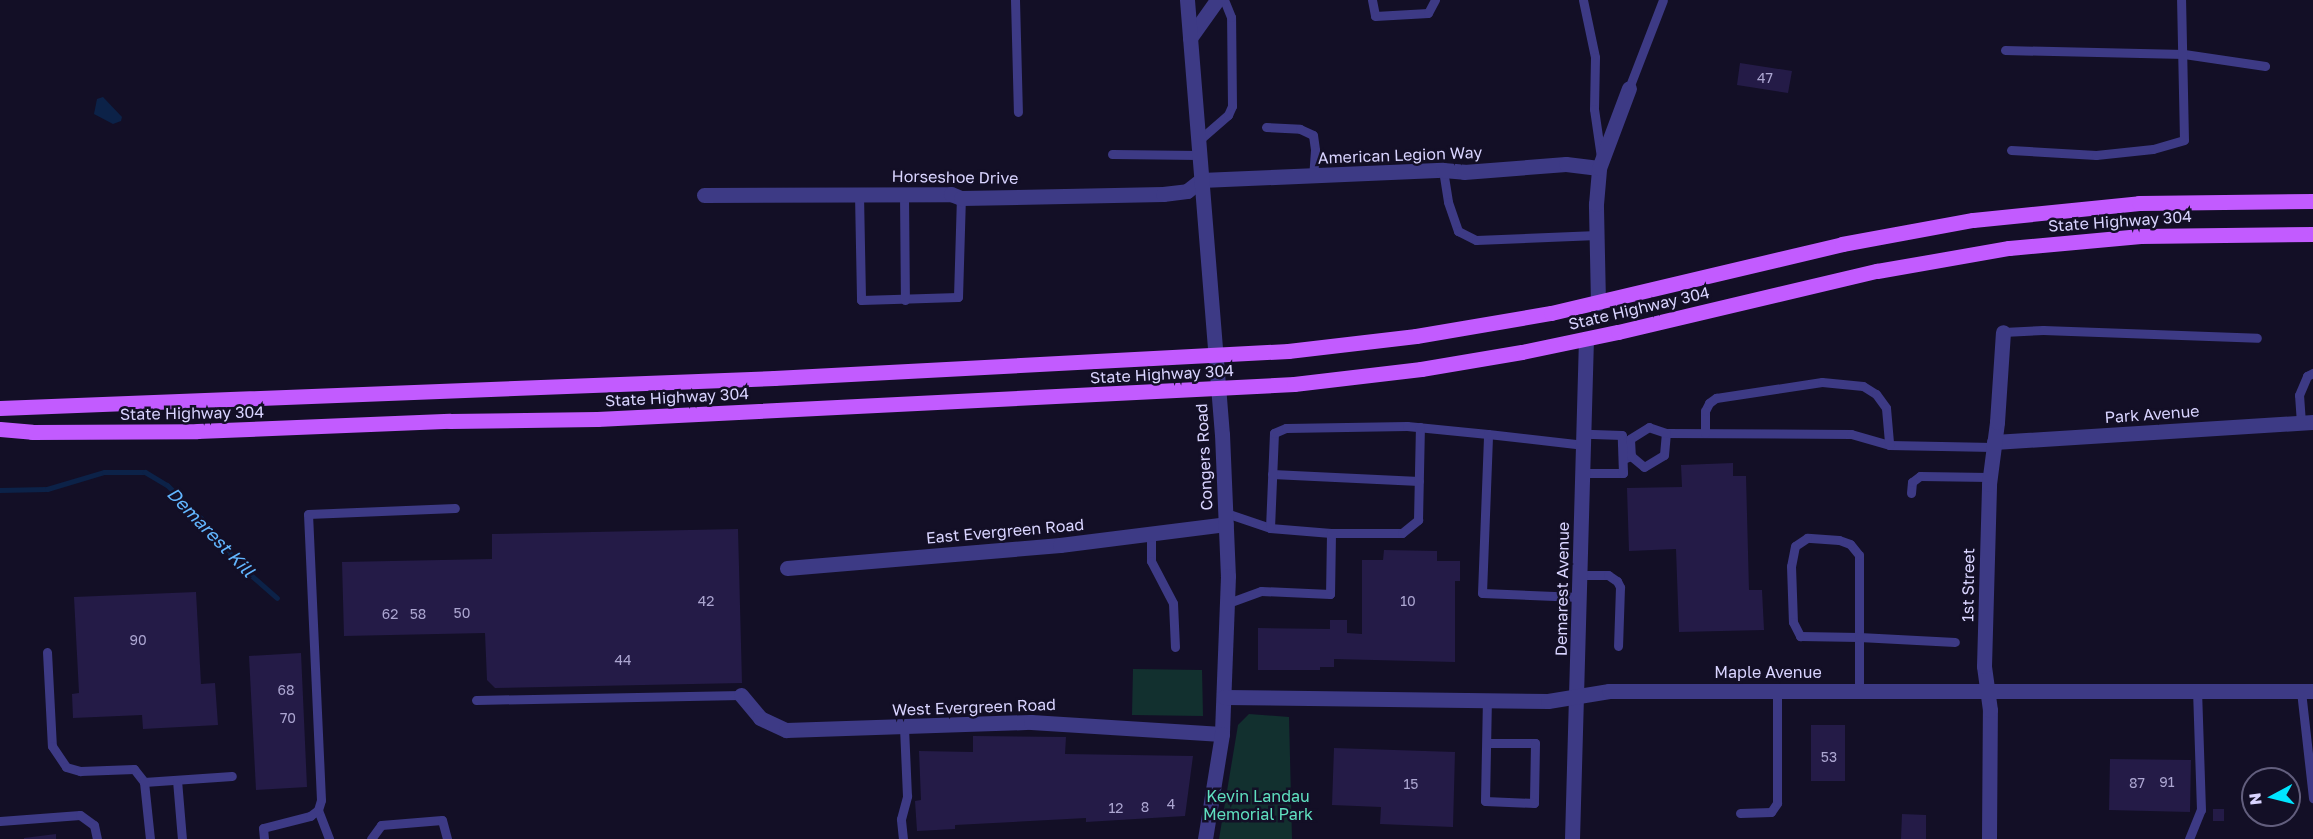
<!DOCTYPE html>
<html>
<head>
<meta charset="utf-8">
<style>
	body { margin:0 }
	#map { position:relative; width:2313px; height:839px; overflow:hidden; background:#130f26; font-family:"Golos Text",sans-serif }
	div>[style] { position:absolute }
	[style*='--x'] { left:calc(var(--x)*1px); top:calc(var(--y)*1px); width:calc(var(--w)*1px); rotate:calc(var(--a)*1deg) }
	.green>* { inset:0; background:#12302f }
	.water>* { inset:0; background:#0c2248 }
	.stream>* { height:5px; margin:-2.5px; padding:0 2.5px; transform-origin:2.5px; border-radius:2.5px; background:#0c2248 }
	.building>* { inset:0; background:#241b47 }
	.service>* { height:9px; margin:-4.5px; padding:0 4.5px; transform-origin:4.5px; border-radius:4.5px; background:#3d3a85 }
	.minor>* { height:15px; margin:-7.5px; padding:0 7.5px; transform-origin:7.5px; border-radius:7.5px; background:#3d3a85 }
	.tertiary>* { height:15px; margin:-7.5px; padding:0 7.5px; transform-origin:7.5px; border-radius:7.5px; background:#3d3a85 }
	.primary>* { height:15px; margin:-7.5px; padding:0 7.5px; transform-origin:7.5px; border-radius:7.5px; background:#c25bff }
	span { translate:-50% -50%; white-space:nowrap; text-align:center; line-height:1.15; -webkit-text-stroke:5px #130f26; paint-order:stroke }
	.number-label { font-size:14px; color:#aca6d1 }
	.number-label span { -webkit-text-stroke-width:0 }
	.street-label { font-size:16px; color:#d9d4ff }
	.park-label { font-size:16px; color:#5fe0c0 }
	.water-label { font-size:18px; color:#62b6ff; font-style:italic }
	.north { position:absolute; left:2241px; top:767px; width:60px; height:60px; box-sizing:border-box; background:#130f26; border:2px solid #625e7d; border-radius:50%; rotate:263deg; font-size:16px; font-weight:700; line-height:24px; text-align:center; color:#d9d4ff }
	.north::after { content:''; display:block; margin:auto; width:21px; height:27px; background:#00e5ff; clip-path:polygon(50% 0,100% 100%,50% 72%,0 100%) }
</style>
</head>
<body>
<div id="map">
	<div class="green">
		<i style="clip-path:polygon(1133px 669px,1202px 670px,1203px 716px,1132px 715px)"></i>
		<i style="clip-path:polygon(1249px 714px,1289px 717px,1292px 839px,1219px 839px,1238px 725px)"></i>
	</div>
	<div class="water">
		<i style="clip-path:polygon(103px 97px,122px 117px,121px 121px,113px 124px,94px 114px,97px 99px)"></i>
	</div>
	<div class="stream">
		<i style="--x:0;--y:490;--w:47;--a:-1.2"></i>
		<i style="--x:47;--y:489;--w:59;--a:-16.6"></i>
		<i style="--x:104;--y:472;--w:41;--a:0"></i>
		<i style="--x:145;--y:472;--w:26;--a:31"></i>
		<i style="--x:167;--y:485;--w:63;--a:44.4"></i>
		<i style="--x:212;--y:529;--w:42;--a:53.7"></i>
		<i style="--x:237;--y:563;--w:53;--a:41.2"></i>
	</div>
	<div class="building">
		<i style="clip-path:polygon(1740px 63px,1792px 71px,1788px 93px,1737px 85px)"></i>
		<i style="clip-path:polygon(1733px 463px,1733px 476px,1746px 476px,1749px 590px,1762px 590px,1764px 630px,1679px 632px,1676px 549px,1629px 551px,1627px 488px,1682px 487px,1681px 465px)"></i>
		<i style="clip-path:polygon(738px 529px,742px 683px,495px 688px,487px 680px,485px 633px,344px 636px,342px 562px,492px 559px,492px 534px)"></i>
		<i style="clip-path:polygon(1384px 550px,1437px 551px,1437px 561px,1460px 561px,1460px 581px,1455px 581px,1455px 662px,1334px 659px,1334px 667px,1320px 667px,1320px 670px,1258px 670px,1258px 628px,1330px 629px,1330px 620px,1347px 620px,1347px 633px,1362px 634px,1362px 560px,1383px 560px)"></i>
		<i style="clip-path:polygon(196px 592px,201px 684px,215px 683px,218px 725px,143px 729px,142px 715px,73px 718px,72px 694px,79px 693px,74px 597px)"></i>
		<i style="clip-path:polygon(301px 653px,307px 787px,256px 790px,249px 656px)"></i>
		<i style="clip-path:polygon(1811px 725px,1845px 725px,1845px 781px,1811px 781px)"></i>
		<i style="clip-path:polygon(973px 736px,1066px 737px,1065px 754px,1193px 756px,1185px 816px,1086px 822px,1086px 818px,955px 825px,955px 829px,917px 831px,915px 801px,921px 800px,919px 751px,973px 752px)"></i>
		<i style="clip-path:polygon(1334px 748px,1455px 752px,1453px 827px,1380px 824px,1381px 807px,1332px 805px)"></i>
		<i style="clip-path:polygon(2110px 759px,2191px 760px,2190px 812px,2109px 810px)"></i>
		<i style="clip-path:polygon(2213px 809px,2224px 809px,2224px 821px,2213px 821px)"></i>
		<i style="clip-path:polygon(1902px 814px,1926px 815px,1926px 839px,1901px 839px)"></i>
		<i style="clip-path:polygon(56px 834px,56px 839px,24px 839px,24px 838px)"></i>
	</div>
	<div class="service">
		<i style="--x:1015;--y:0;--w:112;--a:88.5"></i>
		<i style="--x:1372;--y:0;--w:16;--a:79"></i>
		<i style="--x:1375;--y:16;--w:53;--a:-3.2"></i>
		<i style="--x:1428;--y:13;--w:15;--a:-62"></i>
		<i style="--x:1583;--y:0;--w:58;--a:78.1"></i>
		<i style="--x:1595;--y:57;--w:52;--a:91.1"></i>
		<i style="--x:1594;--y:109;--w:49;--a:81.7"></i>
		<i style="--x:2005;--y:50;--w:179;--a:1.3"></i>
		<i style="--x:2184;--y:54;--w:82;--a:8.4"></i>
		<i style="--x:1629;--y:88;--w:94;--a:-68.9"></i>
		<i style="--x:1266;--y:127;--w:34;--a:3"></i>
		<i style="--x:1300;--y:129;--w:14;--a:25"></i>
		<i style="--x:1313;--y:135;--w:15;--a:82"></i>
		<i style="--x:1315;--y:150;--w:26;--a:94"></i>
		<i style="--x:1198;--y:141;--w:40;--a:-41"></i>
		<i style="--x:1228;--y:115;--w:10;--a:-66"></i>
		<i style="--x:1232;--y:106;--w:89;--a:-90.6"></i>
		<i style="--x:1231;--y:17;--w:18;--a:-112"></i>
		<i style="--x:2011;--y:150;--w:85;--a:3.4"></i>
		<i style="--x:2096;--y:155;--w:57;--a:-6"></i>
		<i style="--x:2153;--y:149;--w:32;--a:-16"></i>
		<i style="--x:2184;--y:140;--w:140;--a:-91.2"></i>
		<i style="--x:1112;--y:154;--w:87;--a:0.7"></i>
		<i style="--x:1443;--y:170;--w:32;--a:81"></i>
		<i style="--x:1448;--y:202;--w:31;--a:71"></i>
		<i style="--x:1458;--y:231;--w:20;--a:27"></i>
		<i style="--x:1476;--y:240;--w:121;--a:-2.4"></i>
		<i style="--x:859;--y:194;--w:106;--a:88.9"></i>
		<i style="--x:861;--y:300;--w:97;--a:-1.8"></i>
		<i style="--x:958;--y:297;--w:99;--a:-88.3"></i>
		<i style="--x:904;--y:194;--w:106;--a:89.5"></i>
		<i style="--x:2003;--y:332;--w:40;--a:-2.9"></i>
		<i style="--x:2043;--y:330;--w:214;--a:2.1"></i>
		<i style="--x:2301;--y:423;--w:28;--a:-94"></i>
		<i style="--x:2299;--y:395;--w:21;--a:-67"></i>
		<i style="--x:2307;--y:376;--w:7;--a:-27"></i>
		<i style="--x:1666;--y:433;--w:185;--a:0.3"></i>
		<i style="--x:1851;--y:434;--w:40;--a:16"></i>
		<i style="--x:1889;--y:445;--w:104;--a:1.1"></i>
		<i style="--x:1705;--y:433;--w:22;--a:-90"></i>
		<i style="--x:1705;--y:411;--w:9;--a:-63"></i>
		<i style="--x:1709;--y:403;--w:9;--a:-36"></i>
		<i style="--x:1716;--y:398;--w:107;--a:-8.6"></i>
		<i style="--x:1822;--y:382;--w:41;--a:5.6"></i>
		<i style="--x:1863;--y:386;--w:15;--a:32"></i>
		<i style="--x:1876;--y:394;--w:17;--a:54"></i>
		<i style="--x:1886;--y:408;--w:37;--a:85"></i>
		<i style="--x:1623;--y:459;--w:9;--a:-21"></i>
		<i style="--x:1631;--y:456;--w:17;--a:40"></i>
		<i style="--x:1644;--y:467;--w:23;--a:-31"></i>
		<i style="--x:1664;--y:455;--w:22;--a:-85"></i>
		<i style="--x:1666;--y:433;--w:18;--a:-161"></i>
		<i style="--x:1649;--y:427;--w:22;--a:148"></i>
		<i style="--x:1630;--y:439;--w:17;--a:87"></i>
		<i style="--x:1583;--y:473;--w:40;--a:0"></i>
		<i style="--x:1623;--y:473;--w:38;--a:-92"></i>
		<i style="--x:1622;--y:435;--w:37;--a:-178"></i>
		<i style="--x:1272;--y:474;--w:147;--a:2.7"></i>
		<i style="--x:1911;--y:493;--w:11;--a:-85"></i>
		<i style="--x:1912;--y:482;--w:10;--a:-37"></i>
		<i style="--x:1920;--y:476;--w:69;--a:0.8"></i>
		<i style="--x:1226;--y:513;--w:46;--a:18.8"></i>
		<i style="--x:1270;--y:528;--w:61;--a:4.7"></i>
		<i style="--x:1331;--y:533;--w:61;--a:90.9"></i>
		<i style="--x:1330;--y:594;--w:69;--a:-177.5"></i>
		<i style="--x:1261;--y:591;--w:35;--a:160"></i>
		<i style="--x:1270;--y:528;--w:95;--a:-87.6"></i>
		<i style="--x:1274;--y:433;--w:13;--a:-23"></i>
		<i style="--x:1286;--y:428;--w:121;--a:-0.9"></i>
		<i style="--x:1407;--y:426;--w:81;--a:5.6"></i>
		<i style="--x:1331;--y:533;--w:71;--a:0"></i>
		<i style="--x:1402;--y:533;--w:21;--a:-39"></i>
		<i style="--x:1418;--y:520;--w:93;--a:-88.8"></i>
		<i style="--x:1151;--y:534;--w:27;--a:90"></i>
		<i style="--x:1151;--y:561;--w:47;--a:62.4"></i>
		<i style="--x:1173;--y:603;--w:44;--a:87.4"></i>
		<i style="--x:1579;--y:575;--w:29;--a:0"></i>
		<i style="--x:1608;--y:575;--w:11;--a:34"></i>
		<i style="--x:1617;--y:581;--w:7;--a:63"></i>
		<i style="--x:1620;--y:587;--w:59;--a:91.9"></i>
		<i style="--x:1579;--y:597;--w:97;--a:-177.6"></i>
		<i style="--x:1482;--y:593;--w:159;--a:-87.8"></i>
		<i style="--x:1488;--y:434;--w:97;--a:6.5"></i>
		<i style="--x:47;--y:652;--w:94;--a:87"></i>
		<i style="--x:52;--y:746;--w:25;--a:56"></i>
		<i style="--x:66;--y:767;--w:15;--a:16"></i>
		<i style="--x:80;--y:771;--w:54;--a:-2.1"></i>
		<i style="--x:134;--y:769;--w:16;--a:52"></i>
		<i style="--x:144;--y:782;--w:88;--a:-3.9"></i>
		<i style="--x:1859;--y:690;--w:135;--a:-90"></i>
		<i style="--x:1859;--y:555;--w:14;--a:-129"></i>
		<i style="--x:1850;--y:544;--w:12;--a:-160"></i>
		<i style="--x:1839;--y:540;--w:32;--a:-176"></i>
		<i style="--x:1807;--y:538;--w:14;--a:146"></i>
		<i style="--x:1795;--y:546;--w:20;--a:101"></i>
		<i style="--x:1791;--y:566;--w:56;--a:88"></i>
		<i style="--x:1793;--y:622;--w:16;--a:63"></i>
		<i style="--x:1800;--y:636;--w:59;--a:1"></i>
		<i style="--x:1859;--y:637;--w:96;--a:3"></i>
		<i style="--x:2301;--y:691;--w:108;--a:83.6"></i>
		<i style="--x:476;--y:700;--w:265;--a:-1.1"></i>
		<i style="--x:1487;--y:743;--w:48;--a:0"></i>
		<i style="--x:1535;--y:743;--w:60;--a:91"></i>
		<i style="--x:1534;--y:803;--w:49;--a:-177.7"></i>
		<i style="--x:1485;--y:801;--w:101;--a:-88.9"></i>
		<i style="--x:177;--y:780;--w:59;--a:85.2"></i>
		<i style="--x:144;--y:782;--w:57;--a:84"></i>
		<i style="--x:318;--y:810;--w:31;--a:69"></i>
		<i style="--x:1740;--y:813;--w:31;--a:-2"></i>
		<i style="--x:1771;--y:812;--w:11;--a:-56"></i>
		<i style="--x:1777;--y:803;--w:113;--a:-90"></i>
		<i style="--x:0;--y:821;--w:80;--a:-4.3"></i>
		<i style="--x:80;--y:815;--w:17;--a:36"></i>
		<i style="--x:94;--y:825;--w:14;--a:78"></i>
		<i style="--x:264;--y:839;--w:11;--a:-95"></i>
		<i style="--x:263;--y:828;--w:49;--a:-14.3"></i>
		<i style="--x:310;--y:816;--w:10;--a:-37"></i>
		<i style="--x:318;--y:810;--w:10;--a:-73"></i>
		<i style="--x:321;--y:800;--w:286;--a:-92.6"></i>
		<i style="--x:308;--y:514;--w:147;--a:-2.3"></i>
		<i style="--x:371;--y:839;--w:17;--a:-54"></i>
		<i style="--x:381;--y:825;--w:61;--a:-4.7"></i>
		<i style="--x:442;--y:820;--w:20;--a:75"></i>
		<i style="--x:903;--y:839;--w:20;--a:-96"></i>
		<i style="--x:901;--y:819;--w:24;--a:-75"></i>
		<i style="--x:907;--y:796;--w:68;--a:-92.5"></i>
		<i style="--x:2189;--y:839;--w:31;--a:-68"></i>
		<i style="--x:2201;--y:810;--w:120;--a:-91.9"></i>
	</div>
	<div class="minor">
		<i style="--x:1190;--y:38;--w:47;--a:-54.6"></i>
		<i style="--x:704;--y:195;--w:247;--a:-0.2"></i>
		<i style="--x:951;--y:194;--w:11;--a:22"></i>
		<i style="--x:961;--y:198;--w:202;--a:-1.1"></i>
		<i style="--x:1163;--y:194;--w:24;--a:-7"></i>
		<i style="--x:1187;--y:191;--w:18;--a:-38"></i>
		<i style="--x:1201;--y:180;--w:242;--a:-2.4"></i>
		<i style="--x:1443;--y:170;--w:21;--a:5"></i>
		<i style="--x:1464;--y:172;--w:102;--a:-4.5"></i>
		<i style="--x:1566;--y:164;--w:33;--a:7"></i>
		<i style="--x:1598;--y:303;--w:99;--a:-91.2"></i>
		<i style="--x:1596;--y:204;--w:36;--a:-85"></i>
		<i style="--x:1599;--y:168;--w:85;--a:-69.4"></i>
		<i style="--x:1994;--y:442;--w:320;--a:-3.6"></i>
		<i style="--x:787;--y:568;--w:274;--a:-4.8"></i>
		<i style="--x:1060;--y:545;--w:167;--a:-7.2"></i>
		<i style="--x:741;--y:695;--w:30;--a:50"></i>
		<i style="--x:760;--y:718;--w:29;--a:25"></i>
		<i style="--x:786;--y:730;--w:245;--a:-1.9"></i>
		<i style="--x:1031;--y:722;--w:191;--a:3.6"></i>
		<i style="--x:1572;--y:839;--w:500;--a:-88.4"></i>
		<i style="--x:1989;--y:839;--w:129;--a:-89.6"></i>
		<i style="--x:1990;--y:710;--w:44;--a:-97.8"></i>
		<i style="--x:1984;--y:666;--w:182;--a:-88.4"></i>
		<i style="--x:1989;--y:484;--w:63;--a:-82.6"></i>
		<i style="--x:1997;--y:422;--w:90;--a:-86.2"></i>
	</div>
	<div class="tertiary">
		<i style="--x:1187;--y:0;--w:435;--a:85.4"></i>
		<i style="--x:1222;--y:434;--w:142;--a:87.6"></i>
		<i style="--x:1228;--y:576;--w:158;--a:92.2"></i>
		<i style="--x:1222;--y:734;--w:106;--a:99.2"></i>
		<i style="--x:1224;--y:697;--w:324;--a:0.7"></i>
		<i style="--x:1548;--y:701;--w:62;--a:-9.3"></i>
		<i style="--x:1609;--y:691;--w:704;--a:0"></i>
	</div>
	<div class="primary">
		<i style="--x:0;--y:408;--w:775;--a:-2.22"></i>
		<i style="--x:774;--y:378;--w:515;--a:-3.01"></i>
		<i style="--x:1288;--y:351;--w:129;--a:-6.7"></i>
		<i style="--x:1416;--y:336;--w:137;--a:-9.7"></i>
		<i style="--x:1551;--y:313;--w:299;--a:-13.3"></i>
		<i style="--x:1842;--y:244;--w:133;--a:-10.4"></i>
		<i style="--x:1973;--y:220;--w:167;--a:-5.8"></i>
		<i style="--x:2139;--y:203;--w:174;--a:-0.7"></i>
		<i style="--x:0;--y:429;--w:32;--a:5"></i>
		<i style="--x:32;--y:432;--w:165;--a:-0.3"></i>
		<i style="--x:197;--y:431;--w:253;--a:-2.3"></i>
		<i style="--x:450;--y:421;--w:147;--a:-0.8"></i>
		<i style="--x:597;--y:419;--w:698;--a:-2.87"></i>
		<i style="--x:1294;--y:384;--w:128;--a:-6.7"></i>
		<i style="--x:1421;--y:369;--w:102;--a:-9.6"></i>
		<i style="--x:1522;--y:352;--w:98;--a:-11.8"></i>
		<i style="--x:1618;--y:332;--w:266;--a:-13.3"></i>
		<i style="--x:1877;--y:271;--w:134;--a:-9.9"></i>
		<i style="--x:2009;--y:248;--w:132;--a:-5.2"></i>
		<i style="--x:2140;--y:236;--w:173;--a:-0.7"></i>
	</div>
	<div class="number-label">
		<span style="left:1765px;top:78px">47</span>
		<span style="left:706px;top:601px">42</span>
		<span style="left:1408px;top:601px">10</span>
		<span style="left:462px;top:613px">50</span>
		<span style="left:390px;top:614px">62</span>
		<span style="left:418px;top:614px">58</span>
		<span style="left:138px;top:640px">90</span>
		<span style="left:623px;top:660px">44</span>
		<span style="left:286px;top:690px">68</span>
		<span style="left:288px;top:718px">70</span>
		<span style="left:1829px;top:757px">53</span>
		<span style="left:2167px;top:782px">91</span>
		<span style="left:2137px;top:783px">87</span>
		<span style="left:1411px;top:784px">15</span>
		<span style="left:1171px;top:804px">4</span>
		<span style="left:1145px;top:807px">8</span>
		<span style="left:1116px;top:808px">12</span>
	</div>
	<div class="street-label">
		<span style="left:1400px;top:155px;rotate:-2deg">American Legion Way</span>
		<span style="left:955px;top:177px;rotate:1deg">Horseshoe Drive</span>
		<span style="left:2120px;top:221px;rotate:-4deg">State Highway 304</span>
		<span style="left:1639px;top:308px;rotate:-13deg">State Highway 304</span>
		<span style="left:1162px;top:374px;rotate:-3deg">State Highway 304</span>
		<span style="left:677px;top:397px;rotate:-3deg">State Highway 304</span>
		<span style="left:192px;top:413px;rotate:-1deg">State Highway 304</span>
		<span style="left:2152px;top:414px;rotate:-4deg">Park Avenue</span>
		<span style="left:1204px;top:457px;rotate:-93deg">Congers Road</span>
		<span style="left:1005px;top:531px;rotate:-5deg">East Evergreen Road</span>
		<span style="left:1968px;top:585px;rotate:-89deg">1st Street</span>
		<span style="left:1562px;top:589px;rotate:-89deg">Demarest Avenue</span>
		<span style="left:1768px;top:672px">Maple Avenue</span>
		<span style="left:974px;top:707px;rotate:-2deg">West Evergreen Road</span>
	</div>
	<div class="park-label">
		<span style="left:1258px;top:805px">Kevin Landau<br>Memorial Park</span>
	</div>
	<div class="water-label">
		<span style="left:211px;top:532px;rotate:46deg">Demarest Kill</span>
	</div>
	<div class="north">N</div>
</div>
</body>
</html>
